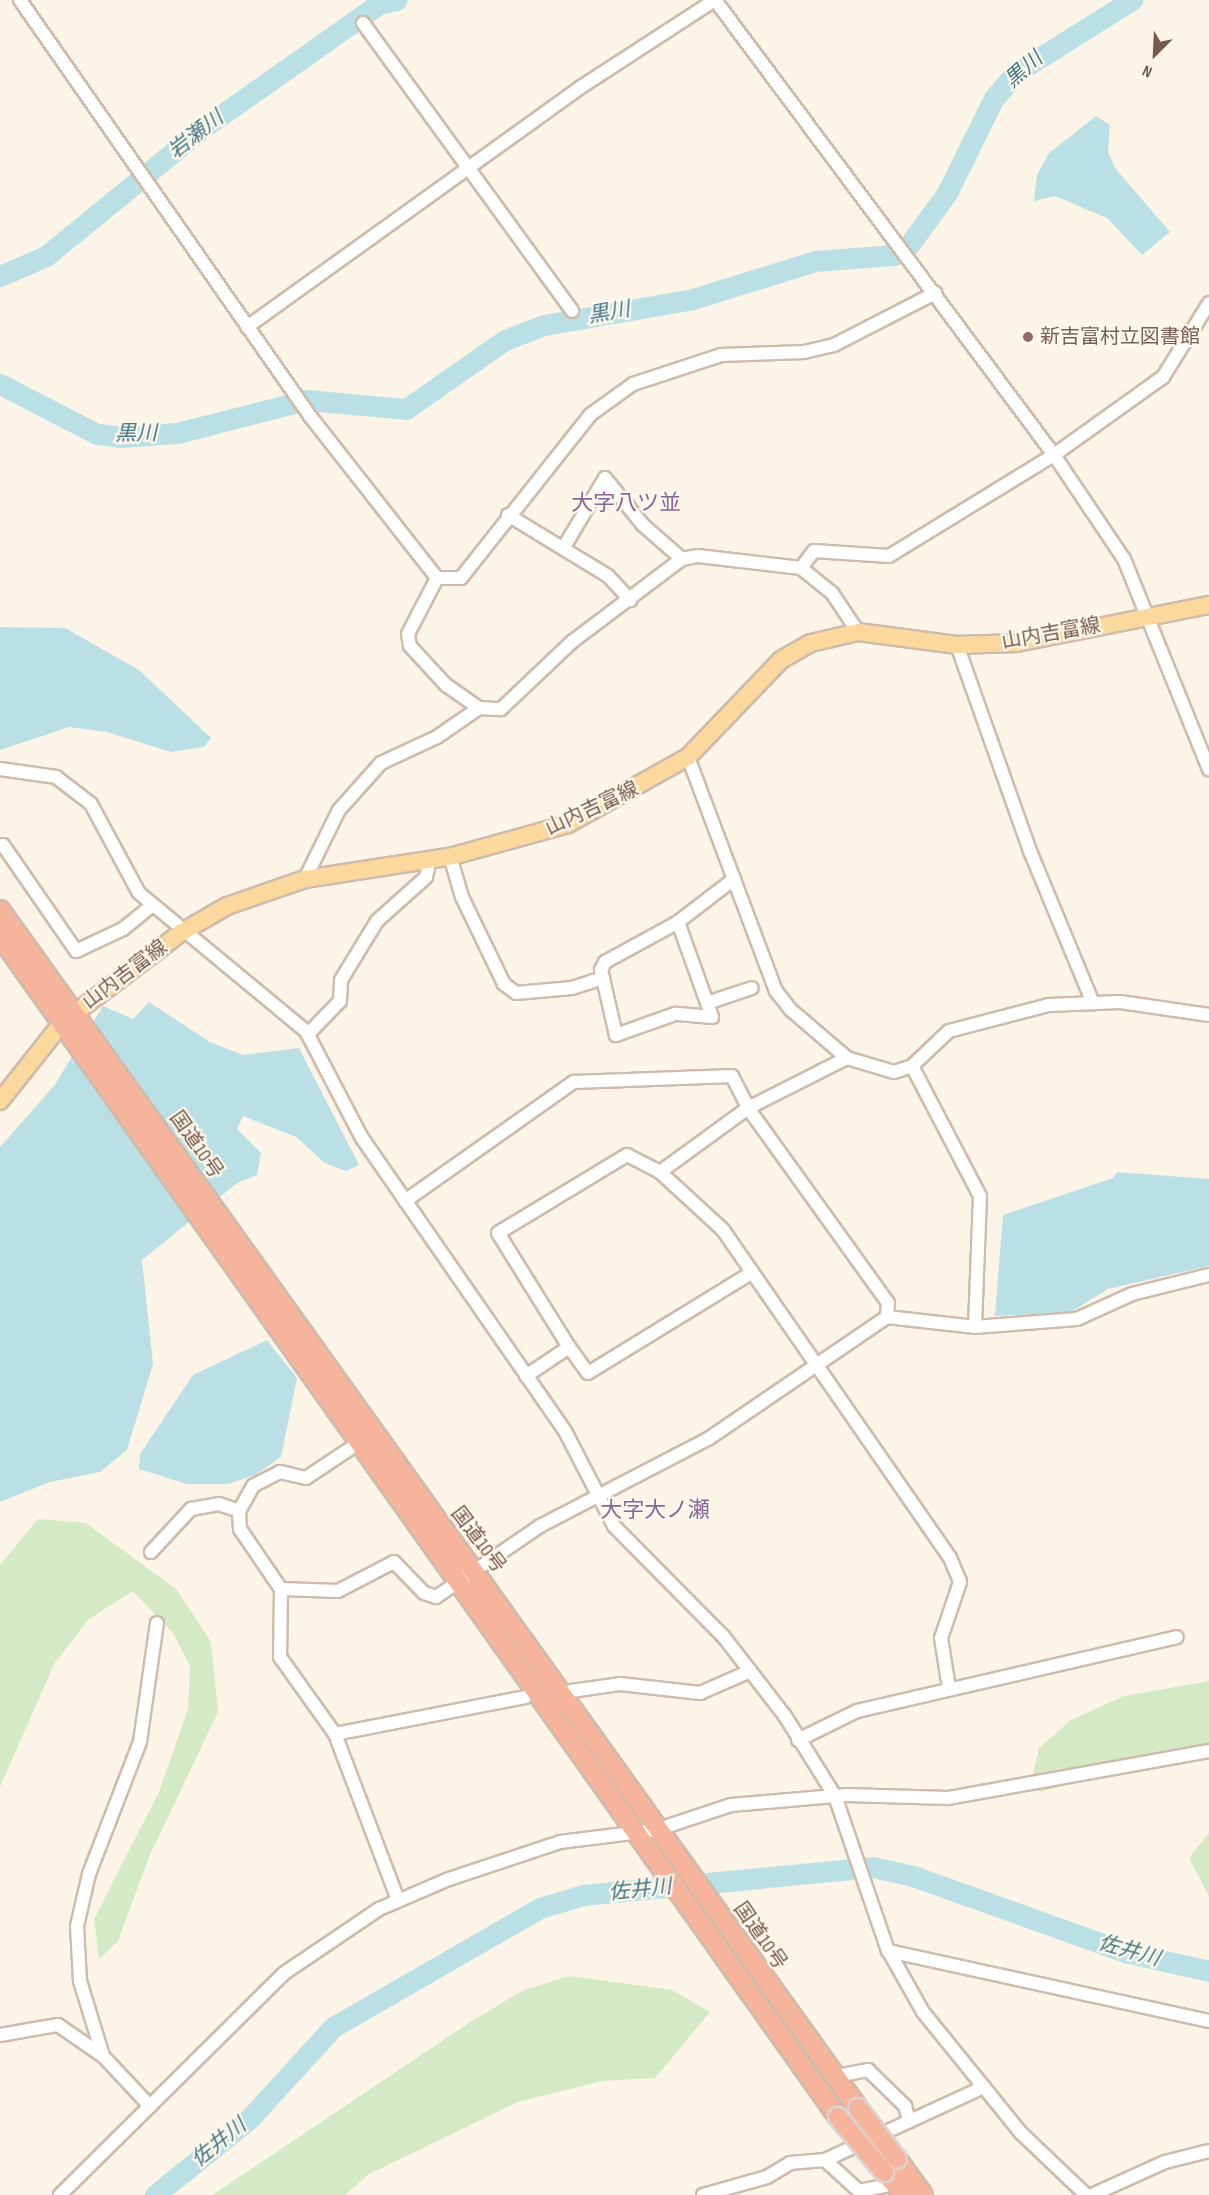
<!DOCTYPE html>
<html>
<head>
<meta charset="utf-8">
<style>
	body { margin:0 }
	#map { position:relative; width:1209px; height:2195px; overflow:hidden; background:#fcf4e6; font-family:"Sofia Sans Condensed","Noto Sans JP",sans-serif }
	div>[style] { position:absolute }
	[style*='--x'] { left:calc(var(--x)*1px); top:calc(var(--y)*1px); width:calc(var(--w)*1px); rotate:calc(var(--a)*1deg) }
	.green>* { inset:0; background:#d4eac4 }
	.water>* { inset:0; background:#bae0e6 }
	.river>* { height:21px; margin:-10.5px; padding:0 10.5px; transform-origin:10.5px; border-radius:10.5px; background:#bae0e6 }
	.roads { filter:drop-shadow(2px 0 #cebbac) drop-shadow(-2px 0 #cebbac) drop-shadow(0 2px #cebbac) drop-shadow(0 -2px #cebbac) }
	.minor>* { height:12px; margin:-6px; padding:0 6px; transform-origin:6px; border-radius:6px; background:#fff }
	.major>* { height:16px; margin:-8px; padding:0 8px; transform-origin:8px; border-radius:8px; background:#fbd89e }
	.highway>* { height:18px; margin:-9px; padding:0 9px; transform-origin:9px; border-radius:9px; background:#f7b49c }
	.bridges { filter:drop-shadow(2px 0 #dbd4d0) drop-shadow(-2px 0 #dbd4d0) drop-shadow(0 2px #dbd4d0) drop-shadow(0 -2px #dbd4d0) }
	.highway-bridge>* { height:18px; margin:-9px; padding:0 9px; transform-origin:9px; border-radius:9px; background:#f7b49c }
	.dots>* { width:16px; height:16px; translate:-50% -50%; box-sizing:border-box; border:3px solid #fff8ec; border-radius:50% }
	span { translate:-50% -50%; white-space:nowrap; text-align:center; line-height:1.15; -webkit-text-stroke:4.5px #fff8ec; paint-order:stroke }
	.education-label { font-size:20px; color:#785e54 }
	.left { translate:0 -50%; text-align:left }
	.street-label { font-size:20px; color:#765a4a }
	.water-label { font-size:21px; color:#407783; font-style:italic }
	.quarter-label { font-size:22px; color:#869 }
	.north { position:absolute; left:1125px; top:24px; width:60px; height:60px; -webkit-text-stroke:4px #fff8ec; paint-order:stroke; rotate:204deg; font-size:16px; font-weight:700; line-height:24px; text-align:center; color:#765a4a }
	.north::after { content:''; display:block; margin:auto; width:21px; height:27px; background:#765a4a; clip-path:polygon(50% 0,100% 100%,50% 72%,0 100%) }
</style>
</head>
<body>
<div id="map">
	<div class="green">
		<i style="clip-path:polygon(38px 1519px,86px 1523px,177px 1590px,211px 1642px,218px 1712px,149px 1857px,118px 1941px,99px 1959px,94px 1919px,159px 1792px,188px 1709px,190px 1666px,173px 1633px,133px 1591px,89px 1619px,54px 1664px,0 1787px,0 1565px)"></i>
		<i style="clip-path:polygon(1209px 1681px,1209px 1743px,1041px 1792px,1030px 1787px,1039px 1748px,1071px 1720px,1124px 1696px)"></i>
		<i style="clip-path:polygon(1209px 1833px,1209px 1896px,1189px 1858px)"></i>
		<i style="clip-path:polygon(570px 1976px,672px 1990px,710px 2012px,655px 2078px,602px 2081px,518px 2102px,369px 2174px,345px 2195px,212px 2195px,472px 2021px,524px 1990px)"></i>
	</div>
	<div class="water">
		<i style="clip-path:polygon(1096px 116px,1110px 125px,1108px 152px,1115px 168px,1170px 232px,1142px 255px,1107px 218px,1055px 196px,1034px 201px,1037px 175px,1049px 153px)"></i>
		<i style="clip-path:polygon(0 627px,65px 628px,139px 670px,211px 738px,204px 747px,171px 752px,107px 732px,69px 727px,0 750px)"></i>
		<i style="clip-path:polygon(149px 1002px,210px 1042px,243px 1055px,299px 1048px,359px 1165px,346px 1171px,325px 1163px,296px 1137px,243px 1116px,237px 1129px,261px 1153px,257px 1175px,237px 1183px,142px 1260px,153px 1364px,127px 1450px,100px 1472px,50px 1482px,0 1502px,0 1147px,54px 1086px,103px 1006px,133px 1019px)"></i>
		<i style="clip-path:polygon(1117px 1172px,1209px 1179px,1209px 1266px,1108px 1289px,1071px 1312px,995px 1316px,1003px 1215px,1113px 1178px)"></i>
		<i style="clip-path:polygon(267px 1340px,297px 1378px,281px 1457px,255px 1475px,228px 1484px,187px 1484px,139px 1469px,140px 1454px,193px 1375px)"></i>
	</div>
	<div class="river">
		<i style="--x:0;--y:276;--w:50;--a:-23.5"></i>
		<i style="--x:46;--y:256;--w:203;--a:-39.2"></i>
		<i style="--x:203;--y:128;--w:215;--a:-35.2"></i>
		<i style="--x:379;--y:4;--w:18;--a:-13"></i>
		<i style="--x:0;--y:384;--w:109;--a:27.3"></i>
		<i style="--x:97;--y:434;--w:24;--a:7"></i>
		<i style="--x:121;--y:437;--w:56;--a:-4.1"></i>
		<i style="--x:177;--y:433;--w:133;--a:-14.3"></i>
		<i style="--x:306;--y:400;--w:100;--a:5.1"></i>
		<i style="--x:406;--y:409;--w:121;--a:-34.9"></i>
		<i style="--x:505;--y:340;--w:42;--a:-21"></i>
		<i style="--x:544;--y:325;--w:151;--a:-9.9"></i>
		<i style="--x:693;--y:299;--w:128;--a:-17.3"></i>
		<i style="--x:815;--y:261;--w:79;--a:-4.3"></i>
		<i style="--x:894;--y:255;--w:18;--a:-34"></i>
		<i style="--x:909;--y:245;--w:64;--a:-53.8"></i>
		<i style="--x:947;--y:193;--w:106;--a:-63.7"></i>
		<i style="--x:994;--y:98;--w:35;--a:-49"></i>
		<i style="--x:1017;--y:72;--w:136;--a:-32.1"></i>
		<i style="--x:155;--y:2195;--w:122;--a:-39"></i>
		<i style="--x:250;--y:2118;--w:123;--a:-47.6"></i>
		<i style="--x:333;--y:2027;--w:239;--a:-29.9"></i>
		<i style="--x:540;--y:1908;--w:45;--a:-16.8"></i>
		<i style="--x:583;--y:1895;--w:291;--a:-5.5"></i>
		<i style="--x:873;--y:1867;--w:41;--a:12.7"></i>
		<i style="--x:913;--y:1876;--w:225;--a:19.7"></i>
		<i style="--x:1125;--y:1952;--w:86;--a:12.7"></i>
	</div>
	<div class="roads">
		<div class="minor">
			<i style="--x:20;--y:0;--w:507;--a:55.12"></i>
			<i style="--x:310;--y:416;--w:206;--a:51.9"></i>
			<i style="--x:437;--y:578;--w:63;--a:117.4"></i>
			<i style="--x:408;--y:634;--w:12;--a:81"></i>
			<i style="--x:410;--y:646;--w:53;--a:47.3"></i>
			<i style="--x:446;--y:685;--w:40;--a:34.9"></i>
			<i style="--x:479;--y:708;--w:22;--a:3"></i>
			<i style="--x:501;--y:709;--w:99;--a:-43.4"></i>
			<i style="--x:573;--y:641;--w:136;--a:-37"></i>
			<i style="--x:682;--y:559;--w:16;--a:-11"></i>
			<i style="--x:698;--y:556;--w:104;--a:6.6"></i>
			<i style="--x:801;--y:568;--w:40;--a:39"></i>
			<i style="--x:832;--y:593;--w:47;--a:56.3"></i>
			<i style="--x:363;--y:23;--w:356;--a:54"></i>
			<i style="--x:247;--y:327;--w:411;--a:-35.7"></i>
			<i style="--x:581;--y:87;--w:160;--a:-33"></i>
			<i style="--x:715;--y:0;--w:567;--a:53.31"></i>
			<i style="--x:1054;--y:455;--w:125;--a:56.1"></i>
			<i style="--x:1124;--y:559;--w:227;--a:68"></i>
			<i style="--x:508;--y:515;--w:117;--a:31.4"></i>
			<i style="--x:608;--y:576;--w:33;--a:47"></i>
			<i style="--x:564;--y:547;--w:80;--a:-59.3"></i>
			<i style="--x:605;--y:478;--w:60;--a:51"></i>
			<i style="--x:643;--y:525;--w:52;--a:41.1"></i>
			<i style="--x:801;--y:568;--w:21;--a:-53"></i>
			<i style="--x:814;--y:551;--w:75;--a:3.8"></i>
			<i style="--x:889;--y:556;--w:193;--a:-31.5"></i>
			<i style="--x:1054;--y:455;--w:134;--a:-35.6"></i>
			<i style="--x:1163;--y:377;--w:87;--a:-58.1"></i>
			<i style="--x:437;--y:578;--w:24;--a:0"></i>
			<i style="--x:461;--y:578;--w:208;--a:-51.6"></i>
			<i style="--x:590;--y:415;--w:53;--a:-35.8"></i>
			<i style="--x:633;--y:384;--w:93;--a:-18.2"></i>
			<i style="--x:721;--y:355;--w:83;--a:-2.1"></i>
			<i style="--x:804;--y:352;--w:31;--a:-13"></i>
			<i style="--x:834;--y:345;--w:114;--a:-27.2"></i>
			<i style="--x:957;--y:645;--w:219;--a:70.5"></i>
			<i style="--x:1030;--y:851;--w:165;--a:67.5"></i>
			<i style="--x:688;--y:757;--w:250;--a:69.4"></i>
			<i style="--x:776;--y:991;--w:24;--a:52"></i>
			<i style="--x:791;--y:1010;--w:74;--a:40.6"></i>
			<i style="--x:847;--y:1058;--w:49;--a:16.6"></i>
			<i style="--x:894;--y:1072;--w:19;--a:-18"></i>
			<i style="--x:912;--y:1066;--w:51;--a:-43.4"></i>
			<i style="--x:949;--y:1031;--w:103;--a:-14.6"></i>
			<i style="--x:1049;--y:1005;--w:71;--a:-2.4"></i>
			<i style="--x:1120;--y:1002;--w:90;--a:8.3"></i>
			<i style="--x:0;--y:769;--w:57;--a:8.1"></i>
			<i style="--x:56;--y:777;--w:44;--a:37.6"></i>
			<i style="--x:91;--y:804;--w:101;--a:61.7"></i>
			<i style="--x:139;--y:893;--w:217;--a:39.6"></i>
			<i style="--x:306;--y:1031;--w:121;--a:62.4"></i>
			<i style="--x:362;--y:1138;--w:356;--a:55.3"></i>
			<i style="--x:565;--y:1431;--w:107;--a:62.7"></i>
			<i style="--x:614;--y:1526;--w:155;--a:45.3"></i>
			<i style="--x:723;--y:1636;--w:101;--a:52.2"></i>
			<i style="--x:785;--y:1716;--w:94;--a:58"></i>
			<i style="--x:835;--y:1796;--w:161;--a:71.1"></i>
			<i style="--x:887;--y:1948;--w:73;--a:60.6"></i>
			<i style="--x:923;--y:2012;--w:156;--a:51"></i>
			<i style="--x:1021;--y:2133;--w:90;--a:43.6"></i>
			<i style="--x:3;--y:845;--w:129;--a:55.4"></i>
			<i style="--x:76;--y:951;--w:52;--a:-25.1"></i>
			<i style="--x:123;--y:929;--w:38;--a:-39"></i>
			<i style="--x:450;--y:856;--w:43;--a:73.7"></i>
			<i style="--x:462;--y:897;--w:97;--a:64.2"></i>
			<i style="--x:504;--y:984;--w:15;--a:37"></i>
			<i style="--x:516;--y:993;--w:56;--a:-5.1"></i>
			<i style="--x:572;--y:988;--w:33;--a:-18"></i>
			<i style="--x:305;--y:879;--w:77;--a:-63.8"></i>
			<i style="--x:339;--y:810;--w:63;--a:-48.2"></i>
			<i style="--x:381;--y:763;--w:62;--a:-24.9"></i>
			<i style="--x:437;--y:737;--w:51;--a:-34.6"></i>
			<i style="--x:678;--y:922;--w:101;--a:70.3"></i>
			<i style="--x:712;--y:1017;--w:37;--a:-175"></i>
			<i style="--x:675;--y:1014;--w:63;--a:160.4"></i>
			<i style="--x:616;--y:1035;--w:67;--a:-103"></i>
			<i style="--x:601;--y:970;--w:9;--a:-63"></i>
			<i style="--x:605;--y:962;--w:83;--a:-28.7"></i>
			<i style="--x:678;--y:922;--w:71;--a:-37.5"></i>
			<i style="--x:707;--y:1003;--w:47;--a:-18.4"></i>
			<i style="--x:308;--y:1034;--w:46;--a:-45.9"></i>
			<i style="--x:340;--y:1001;--w:21;--a:-87"></i>
			<i style="--x:341;--y:980;--w:69;--a:-58.6"></i>
			<i style="--x:377;--y:921;--w:66;--a:-41.9"></i>
			<i style="--x:426;--y:877;--w:18;--a:-77"></i>
			<i style="--x:912;--y:1066;--w:147;--a:62.4"></i>
			<i style="--x:980;--y:1196;--w:131;--a:92.2"></i>
			<i style="--x:660;--y:1172;--w:109;--a:-36"></i>
			<i style="--x:748;--y:1108;--w:111;--a:-26.8"></i>
			<i style="--x:405;--y:1201;--w:207;--a:-35.2"></i>
			<i style="--x:574;--y:1082;--w:158;--a:-2.2"></i>
			<i style="--x:732;--y:1076;--w:36;--a:63"></i>
			<i style="--x:748;--y:1108;--w:240;--a:54.3"></i>
			<i style="--x:888;--y:1303;--w:14;--a:94"></i>
			<i style="--x:569;--y:1347;--w:32;--a:54"></i>
			<i style="--x:588;--y:1373;--w:193;--a:-31.5"></i>
			<i style="--x:526;--y:1376;--w:52;--a:-34"></i>
			<i style="--x:569;--y:1347;--w:134;--a:-121.9"></i>
			<i style="--x:498;--y:1233;--w:151;--a:-31.2"></i>
			<i style="--x:627;--y:1155;--w:37;--a:27"></i>
			<i style="--x:660;--y:1172;--w:86;--a:42.6"></i>
			<i style="--x:723;--y:1230;--w:399;--a:55.3"></i>
			<i style="--x:950;--y:1558;--w:26;--a:67"></i>
			<i style="--x:960;--y:1582;--w:59;--a:108.7"></i>
			<i style="--x:941;--y:1638;--w:51;--a:80.9"></i>
			<i style="--x:360;--y:1442;--w:65;--a:146.3"></i>
			<i style="--x:306;--y:1478;--w:27;--a:-167"></i>
			<i style="--x:280;--y:1472;--w:30;--a:153"></i>
			<i style="--x:253;--y:1486;--w:29;--a:119"></i>
			<i style="--x:239;--y:1511;--w:18;--a:87"></i>
			<i style="--x:240;--y:1529;--w:73;--a:55.7"></i>
			<i style="--x:281;--y:1589;--w:68;--a:90.8"></i>
			<i style="--x:280;--y:1657;--w:95;--a:54.5"></i>
			<i style="--x:335;--y:1734;--w:178;--a:69.2"></i>
			<i style="--x:151;--y:1552;--w:59;--a:-47.1"></i>
			<i style="--x:191;--y:1509;--w:28;--a:-10"></i>
			<i style="--x:219;--y:1504;--w:21;--a:19"></i>
			<i style="--x:281;--y:1589;--w:57;--a:2"></i>
			<i style="--x:338;--y:1591;--w:63;--a:-27.4"></i>
			<i style="--x:394;--y:1562;--w:43;--a:45.9"></i>
			<i style="--x:424;--y:1593;--w:13;--a:18"></i>
			<i style="--x:436;--y:1597;--w:126;--a:-34.3"></i>
			<i style="--x:540;--y:1526;--w:189;--a:-27.4"></i>
			<i style="--x:708;--y:1439;--w:217;--a:-34.3"></i>
			<i style="--x:887;--y:1317;--w:89;--a:6.5"></i>
			<i style="--x:975;--y:1327;--w:102;--a:-4.5"></i>
			<i style="--x:1077;--y:1319;--w:60;--a:-24.4"></i>
			<i style="--x:1132;--y:1294;--w:79;--a:-13.9"></i>
			<i style="--x:571;--y:1691;--w:49;--a:-8.1"></i>
			<i style="--x:620;--y:1684;--w:81;--a:6.4"></i>
			<i style="--x:700;--y:1693;--w:55;--a:-23.7"></i>
			<i style="--x:335;--y:1734;--w:194;--a:-11"></i>
			<i style="--x:798;--y:1740;--w:66;--a:-26.2"></i>
			<i style="--x:857;--y:1711;--w:328;--a:-13"></i>
			<i style="--x:888;--y:1951;--w:329;--a:12.3"></i>
			<i style="--x:0;--y:2035;--w:59;--a:-9.8"></i>
			<i style="--x:58;--y:2025;--w:55;--a:34.6"></i>
			<i style="--x:103;--y:2056;--w:69;--a:46.8"></i>
			<i style="--x:103;--y:2056;--w:78;--a:-107"></i>
			<i style="--x:80;--y:1981;--w:55;--a:-93.1"></i>
			<i style="--x:77;--y:1926;--w:53;--a:-77"></i>
			<i style="--x:89;--y:1874;--w:142;--a:-68.9"></i>
			<i style="--x:140;--y:1742;--w:120;--a:-81.9"></i>
			<i style="--x:832;--y:2077;--w:37;--a:-11"></i>
			<i style="--x:868;--y:2070;--w:52;--a:44.2"></i>
			<i style="--x:905;--y:2106;--w:16;--a:75"></i>
			<i style="--x:825;--y:2160;--w:46;--a:42.4"></i>
			<i style="--x:859;--y:2191;--w:38;--a:-11"></i>
			<i style="--x:60;--y:2195;--w:314;--a:-44.7"></i>
			<i style="--x:283;--y:1974;--w:116;--a:-34.1"></i>
			<i style="--x:379;--y:1909;--w:76;--a:-23.2"></i>
			<i style="--x:449;--y:1879;--w:117;--a:-18.4"></i>
			<i style="--x:560;--y:1842;--w:97;--a:-7.1"></i>
			<i style="--x:656;--y:1830;--w:79;--a:-18.4"></i>
			<i style="--x:731;--y:1805;--w:116;--a:-4.9"></i>
			<i style="--x:847;--y:1795;--w:101;--a:1.7"></i>
			<i style="--x:948;--y:1798;--w:265;--a:-10.2"></i>
			<i style="--x:703;--y:2195;--w:66;--a:-15.7"></i>
			<i style="--x:767;--y:2177;--w:27;--a:-31"></i>
			<i style="--x:790;--y:2163;--w:35;--a:-5"></i>
			<i style="--x:825;--y:2160;--w:175;--a:-24.7"></i>
			<i style="--x:1092;--y:2195;--w:80;--a:-24.3"></i>
			<i style="--x:1165;--y:2162;--w:45;--a:-14"></i>
		</div>
		<div class="major">
			<i style="--x:0;--y:1101;--w:100;--a:-51.5"></i>
			<i style="--x:62;--y:1023;--w:151;--a:-37.2"></i>
			<i style="--x:182;--y:932;--w:52;--a:-30"></i>
			<i style="--x:227;--y:906;--w:83;--a:-19.1"></i>
			<i style="--x:305;--y:879;--w:150;--a:-8.8"></i>
			<i style="--x:453;--y:856;--w:119;--a:-15.5"></i>
			<i style="--x:568;--y:824;--w:137;--a:-29.2"></i>
			<i style="--x:688;--y:757;--w:134;--a:-46.2"></i>
			<i style="--x:781;--y:660;--w:34;--a:-30"></i>
			<i style="--x:811;--y:643;--w:48;--a:-13.2"></i>
			<i style="--x:858;--y:632;--w:100;--a:7.5"></i>
			<i style="--x:957;--y:645;--w:60;--a:-1.9"></i>
			<i style="--x:1017;--y:643;--w:196;--a:-11.2"></i>
		</div>
		<div class="highway">
			<i style="--x:0;--y:910;--w:1474;--a:54.39"></i>
			<i style="--x:0;--y:936;--w:1448;--a:54.64"></i>
			<i style="--x:897;--y:2159;--w:44;--a:54.2"></i>
			<i style="--x:884;--y:2172;--w:30;--a:49"></i>
		</div>
	</div>
	<div class="bridges">
		<div class="highway-bridge">
			<i style="--x:858;--y:2108;--w:64;--a:52.6"></i>
			<i style="--x:838;--y:2117;--w:72;--a:50.1"></i>
		</div>
	</div>
	<div class="dots">
		<i style="left:1028px;top:337px;background:#8d6e63"></i>
	</div>
	<div class="education-label">
		<span class="left" style="left:1040px;top:337px">新吉富村立図書館</span>
	</div>
	<div class="street-label">
		<span style="left:1051px;top:634px;rotate:-10deg">山内吉富線</span>
		<span style="left:592px;top:809px;rotate:-25deg">山内吉富線</span>
		<span style="left:125px;top:975px;rotate:-37deg">山内吉富線</span>
		<span style="left:196px;top:1145px;rotate:55deg">国道10号</span>
		<span style="left:478px;top:1540px;rotate:53deg">国道10号</span>
		<span style="left:760px;top:1936px;rotate:55deg">国道10号</span>
	</div>
	<div class="water-label">
		<span style="left:1024px;top:70px;rotate:-42deg">黒川</span>
		<span style="left:196px;top:135px;rotate:-38deg">岩瀬川</span>
		<span style="left:609px;top:313px;rotate:-10deg">黒川</span>
		<span style="left:136px;top:434px;rotate:-1deg">黒川</span>
		<span style="left:640px;top:1890px;rotate:-6deg">佐井川</span>
		<span style="left:1129px;top:1951px;rotate:16deg">佐井川</span>
		<span style="left:219px;top:2143px;rotate:-39deg">佐井川</span>
	</div>
	<div class="quarter-label">
		<span style="left:626px;top:504px">大字八ツ並</span>
		<span style="left:655px;top:1511px">大字大ノ瀬</span>
	</div>
	<div class="north">N</div>
</div>
</body>
</html>
